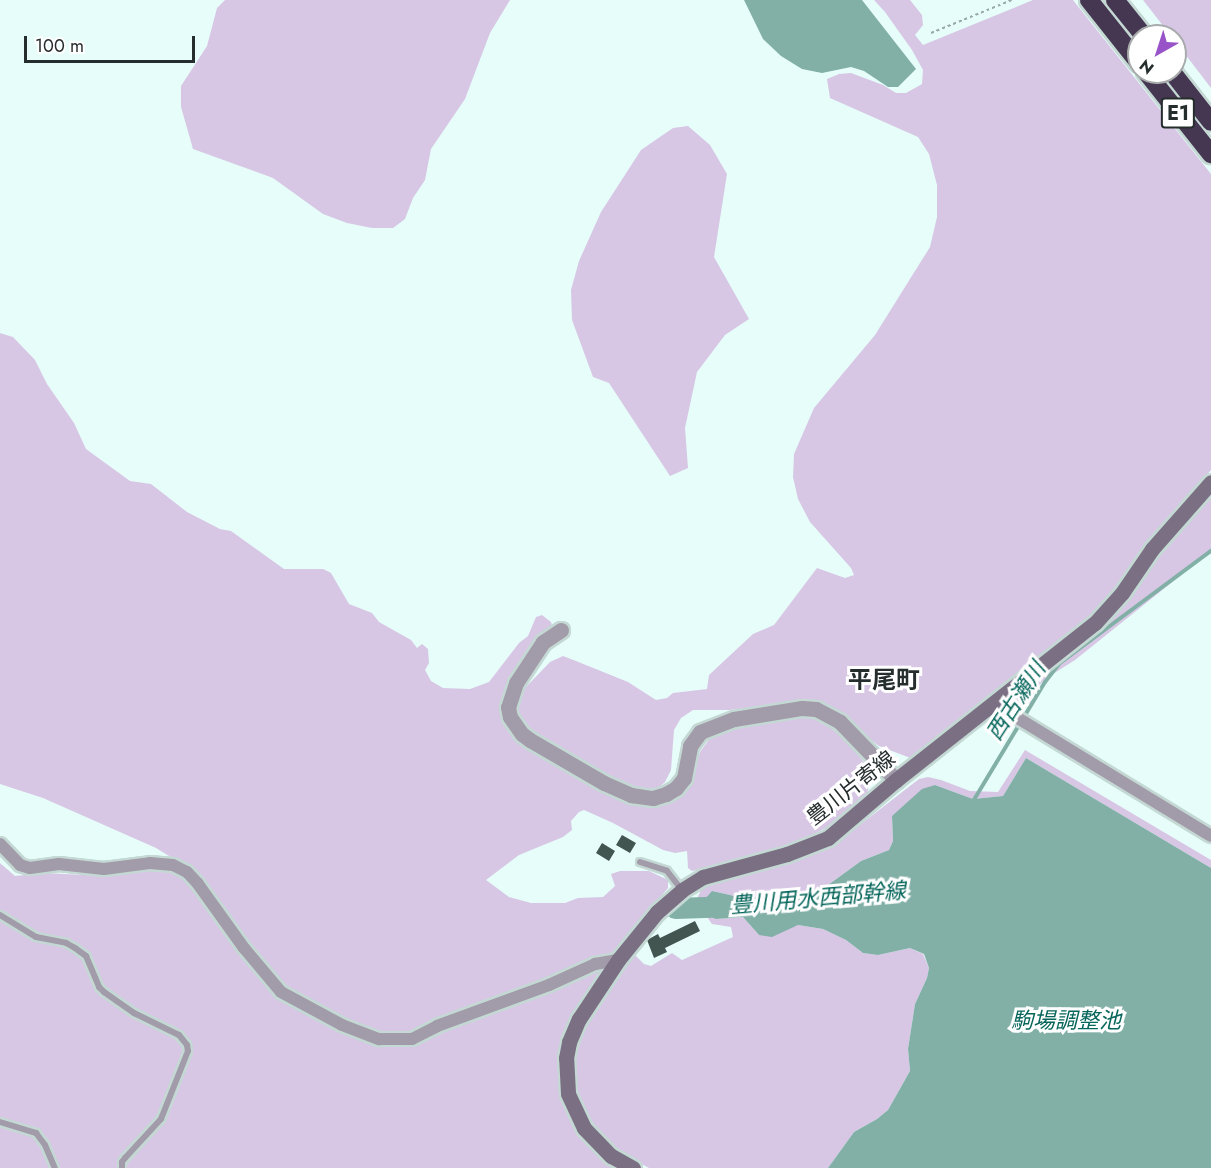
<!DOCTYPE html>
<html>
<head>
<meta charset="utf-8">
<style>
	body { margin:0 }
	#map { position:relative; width:1211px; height:1168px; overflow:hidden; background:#e7fdf9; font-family:Jost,"Noto Sans JP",sans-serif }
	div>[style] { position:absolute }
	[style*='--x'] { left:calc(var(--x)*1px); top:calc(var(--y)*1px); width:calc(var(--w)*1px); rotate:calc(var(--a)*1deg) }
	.green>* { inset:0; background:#d7c7e5 }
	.water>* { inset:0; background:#82b0a7 }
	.stream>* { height:4px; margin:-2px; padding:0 2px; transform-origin:2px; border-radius:2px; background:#82b0a7 }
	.river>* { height:21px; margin:-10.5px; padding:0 10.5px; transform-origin:10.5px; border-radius:10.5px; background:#82b0a7 }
	.building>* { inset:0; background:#425551 }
	.path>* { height:2px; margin-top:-1px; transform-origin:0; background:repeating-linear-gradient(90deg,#99a9a7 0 3px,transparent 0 6px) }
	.roads { filter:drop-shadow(2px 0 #c4d8d4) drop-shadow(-2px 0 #c4d8d4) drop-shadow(0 2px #c4d8d4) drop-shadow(0 -2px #c4d8d4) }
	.service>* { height:6px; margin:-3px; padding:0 3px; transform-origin:3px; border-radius:3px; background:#a29ba9 }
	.minor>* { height:12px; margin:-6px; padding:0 6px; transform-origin:6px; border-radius:6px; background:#a29ba9 }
	.tertiary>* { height:15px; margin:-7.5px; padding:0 7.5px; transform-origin:7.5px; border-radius:7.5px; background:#a29ba9 }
	.secondary>* { height:15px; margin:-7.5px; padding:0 7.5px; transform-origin:7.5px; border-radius:7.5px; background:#7a6f83 }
	.motorway>* { height:18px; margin:-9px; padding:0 9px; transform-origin:9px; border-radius:9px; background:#453651 }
	span { translate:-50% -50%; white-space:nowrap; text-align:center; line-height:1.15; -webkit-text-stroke:6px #fff; paint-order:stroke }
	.shield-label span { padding:2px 4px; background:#fff; border:2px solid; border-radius:4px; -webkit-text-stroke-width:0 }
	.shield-label { font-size:20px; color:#262e2d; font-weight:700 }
	.street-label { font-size:21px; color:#262e2d }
	.water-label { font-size:22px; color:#06665b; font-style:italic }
	.quarter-label { font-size:24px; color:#262e2d; font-weight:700 }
	.north { position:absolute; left:1127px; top:24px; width:60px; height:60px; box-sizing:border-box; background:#fff; border:2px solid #a8abab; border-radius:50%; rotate:219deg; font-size:16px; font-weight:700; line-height:24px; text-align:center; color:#262e2d }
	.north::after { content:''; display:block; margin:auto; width:21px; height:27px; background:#9753c7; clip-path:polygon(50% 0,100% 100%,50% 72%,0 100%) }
	.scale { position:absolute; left:24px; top:36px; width:171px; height:27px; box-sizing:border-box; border:3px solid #262e2d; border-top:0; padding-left:8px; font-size:18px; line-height:21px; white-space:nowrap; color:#262e2d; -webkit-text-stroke:4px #fff; paint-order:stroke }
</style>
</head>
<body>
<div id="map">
	<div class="green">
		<i style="clip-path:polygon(225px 0,510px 0,490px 33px,465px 99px,431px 149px,425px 180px,413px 198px,405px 219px,393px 228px,372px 228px,347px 223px,323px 214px,273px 178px,193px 149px,181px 107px,181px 86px,207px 46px,217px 8px)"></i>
		<i style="clip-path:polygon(874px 0,910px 0,922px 15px,923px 25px,915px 35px,923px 45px,1033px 0,1073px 0,1211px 174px,1211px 470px,1160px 530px,1118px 590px,1090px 618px,913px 759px,879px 746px,852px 725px,800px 702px,730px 710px,693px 710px,681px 718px,674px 730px,671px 770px,665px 782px,654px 792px,640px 791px,577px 760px,530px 733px,523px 726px,518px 715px,519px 702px,525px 688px,550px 662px,563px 656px,576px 661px,628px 682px,656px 700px,667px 698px,673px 693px,707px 689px,709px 675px,753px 634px,774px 625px,817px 568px,845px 578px,854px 575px,851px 568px,810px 522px,798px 499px,793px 477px,794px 454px,814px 408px,875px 335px,930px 247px,937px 217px,937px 185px,929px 154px,918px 137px,830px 98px,827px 79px,839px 74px,851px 73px,883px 85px,896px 93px,906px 93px,922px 84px,923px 70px,912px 50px,885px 12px)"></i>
		<i style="clip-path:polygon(1143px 0,1211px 0,1211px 88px,1175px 41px,1175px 36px,1171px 36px)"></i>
		<i style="clip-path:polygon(688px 126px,710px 145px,727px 174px,714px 257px,749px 319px,725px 335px,697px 372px,685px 428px,688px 468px,670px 476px,609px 383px,593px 377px,572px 320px,571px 290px,579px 261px,601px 212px,641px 150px,673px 128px)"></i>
		<i style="clip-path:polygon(0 333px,13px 337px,35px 360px,47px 384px,74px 423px,86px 449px,130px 481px,151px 484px,187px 512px,220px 529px,231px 531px,284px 569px,323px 569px,331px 573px,349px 604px,372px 613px,379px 622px,411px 640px,417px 648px,422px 644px,428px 649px,429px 663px,425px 670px,431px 681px,443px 688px,470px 689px,489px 682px,519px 643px,528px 636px,536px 617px,542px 615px,551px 622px,553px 629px,534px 644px,509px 678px,505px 697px,505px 715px,633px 801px,690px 781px,700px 752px,713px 734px,735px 724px,799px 715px,814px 718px,826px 724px,849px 743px,872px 773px,867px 794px,829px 826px,803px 840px,774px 851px,692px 871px,688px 868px,687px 851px,675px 853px,663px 850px,613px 823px,584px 810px,579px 812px,571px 821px,572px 830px,563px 837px,519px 855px,486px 880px,509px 897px,531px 903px,565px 903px,578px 898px,603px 897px,615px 886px,611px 874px,620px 871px,649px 871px,668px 880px,668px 888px,614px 952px,421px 1031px,394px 1036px,361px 1029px,282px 988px,182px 864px,156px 848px,43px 798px,0 784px)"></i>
		<i style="clip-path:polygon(1211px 492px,1211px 551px,1075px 660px,1045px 679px,1035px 690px,1030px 703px,1017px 708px,1006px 703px,1101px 627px,1161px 549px)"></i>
		<i style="clip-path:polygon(1025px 750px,1211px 860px,1211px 868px,1026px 758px,1003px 796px,973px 799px,935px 785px,892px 816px,893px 841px,889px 850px,861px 861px,824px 888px,779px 897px,739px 897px,712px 891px,716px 919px,743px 917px,759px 935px,798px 925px,823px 929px,846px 940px,863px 953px,878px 955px,910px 948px,923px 954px,929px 968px,927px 978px,915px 1004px,908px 1049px,910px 1071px,888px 1110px,877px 1119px,854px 1132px,828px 1168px,649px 1168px,616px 1151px,590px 1126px,572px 1082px,574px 1046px,581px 1028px,633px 953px,644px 964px,651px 966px,672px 953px,682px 960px,733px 937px,731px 927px,712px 924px,696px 901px,706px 879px,743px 871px,780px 866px,830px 848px,919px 779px,928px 777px,941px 780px,970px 791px,998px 792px)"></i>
		<i style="clip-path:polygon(0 863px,15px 876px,45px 873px,105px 876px,153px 868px,176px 873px,194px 887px,241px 952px,277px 995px,373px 1041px,439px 1030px,598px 970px,602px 975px,574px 1015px,563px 1097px,581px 1135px,605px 1158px,620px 1168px,0 1168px)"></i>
	</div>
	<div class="water">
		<i style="clip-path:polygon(744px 0,862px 0,916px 69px,898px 87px,888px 87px,864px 71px,851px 67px,822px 73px,802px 69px,781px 56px,763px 39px)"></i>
		<i style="clip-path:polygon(1026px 758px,1211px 868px,1211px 1168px,828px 1168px,854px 1132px,877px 1119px,888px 1110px,910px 1071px,908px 1049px,915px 1004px,927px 978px,929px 968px,924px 954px,910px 948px,878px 955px,863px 953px,846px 940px,823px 929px,798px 925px,772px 937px,759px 935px,743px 917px,716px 919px,709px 916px,705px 908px,705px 899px,712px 891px,739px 897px,779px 897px,824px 888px,861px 861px,889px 850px,893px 841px,892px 816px,922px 789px,935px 785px,973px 799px,1003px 796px)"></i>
	</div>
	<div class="stream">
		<i style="--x:972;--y:803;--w:141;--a:-58.9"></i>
		<i style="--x:1045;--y:682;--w:24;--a:-52"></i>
		<i style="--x:1060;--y:663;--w:188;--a:-36.6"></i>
	</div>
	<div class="river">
		<i style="--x:675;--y:908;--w:59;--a:-1.9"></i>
	</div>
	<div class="building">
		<i style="clip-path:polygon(622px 835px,636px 843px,630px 853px,616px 845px)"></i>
		<i style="clip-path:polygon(602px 843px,615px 851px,609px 861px,596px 853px)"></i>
		<i style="clip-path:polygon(695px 921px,700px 931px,665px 948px,667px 952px,654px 958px,647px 940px,658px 934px,660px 938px)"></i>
	</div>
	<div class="path">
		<i style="--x:931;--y:33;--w:87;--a:-22.2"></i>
	</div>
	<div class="roads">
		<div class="service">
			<i style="--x:640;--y:862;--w:28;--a:18"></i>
			<i style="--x:667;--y:871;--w:23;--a:52"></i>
			<i style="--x:0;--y:915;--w:42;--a:31.4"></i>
			<i style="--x:36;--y:937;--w:31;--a:11"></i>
			<i style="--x:66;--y:943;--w:10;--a:29"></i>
			<i style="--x:75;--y:948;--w:14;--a:36"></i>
			<i style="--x:86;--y:956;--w:34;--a:67"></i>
			<i style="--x:99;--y:987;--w:7;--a:45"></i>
			<i style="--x:104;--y:992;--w:37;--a:35"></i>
			<i style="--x:134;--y:1013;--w:50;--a:26.1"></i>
			<i style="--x:179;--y:1035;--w:13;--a:51"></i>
			<i style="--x:187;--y:1045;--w:6;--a:81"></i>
			<i style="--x:188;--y:1051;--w:73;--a:111.7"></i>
			<i style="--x:161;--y:1119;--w:53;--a:132.7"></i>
			<i style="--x:125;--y:1158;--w:5;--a:127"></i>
			<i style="--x:122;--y:1162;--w:6;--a:90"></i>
			<i style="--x:0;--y:1122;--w:38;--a:17"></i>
			<i style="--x:36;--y:1133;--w:15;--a:53"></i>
			<i style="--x:45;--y:1145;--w:25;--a:67"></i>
		</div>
		<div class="minor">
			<i style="--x:993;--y:703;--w:255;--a:31.4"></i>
			<i style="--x:0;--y:844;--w:29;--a:46"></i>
			<i style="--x:20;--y:865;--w:10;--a:17"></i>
			<i style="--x:30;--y:868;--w:29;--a:-8"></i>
			<i style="--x:59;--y:864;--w:45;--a:6.3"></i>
			<i style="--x:104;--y:869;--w:46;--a:-7.4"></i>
			<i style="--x:150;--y:863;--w:23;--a:5"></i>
			<i style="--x:173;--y:865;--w:16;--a:27"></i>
			<i style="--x:187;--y:872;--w:16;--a:47"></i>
			<i style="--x:198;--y:884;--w:79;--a:54.3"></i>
			<i style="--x:244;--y:948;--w:57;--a:49.9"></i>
			<i style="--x:281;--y:992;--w:69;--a:28.4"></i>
			<i style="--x:342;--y:1025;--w:40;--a:21"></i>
			<i style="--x:379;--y:1039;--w:33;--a:0"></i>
			<i style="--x:412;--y:1039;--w:28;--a:-27"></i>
			<i style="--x:437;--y:1026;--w:119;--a:-20.1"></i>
			<i style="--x:549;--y:985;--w:51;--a:-24.5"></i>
			<i style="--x:595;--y:964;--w:23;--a:-10"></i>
		</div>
		<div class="tertiary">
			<i style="--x:561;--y:630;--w:22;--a:146"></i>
			<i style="--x:543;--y:642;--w:49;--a:123.4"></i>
			<i style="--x:516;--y:683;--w:25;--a:108"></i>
			<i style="--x:508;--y:707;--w:10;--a:79"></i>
			<i style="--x:510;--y:717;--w:21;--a:55"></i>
			<i style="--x:522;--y:734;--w:10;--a:37"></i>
			<i style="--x:530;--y:740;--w:86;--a:30.2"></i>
			<i style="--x:604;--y:783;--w:30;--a:24"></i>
			<i style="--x:631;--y:795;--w:22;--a:8"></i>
			<i style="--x:653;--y:798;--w:14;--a:-17"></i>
			<i style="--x:666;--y:794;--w:12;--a:-31"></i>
			<i style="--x:676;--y:788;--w:13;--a:-51"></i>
			<i style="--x:684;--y:778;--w:33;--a:-79"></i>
			<i style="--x:690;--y:746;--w:17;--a:-54"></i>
			<i style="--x:700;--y:732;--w:36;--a:-21"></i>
			<i style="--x:734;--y:719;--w:69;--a:-9.2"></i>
			<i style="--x:802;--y:708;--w:14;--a:4"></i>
			<i style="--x:816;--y:709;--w:27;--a:28"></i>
			<i style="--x:840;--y:722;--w:81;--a:46"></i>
		</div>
		<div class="secondary">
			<i style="--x:633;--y:1168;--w:25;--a:-151"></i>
			<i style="--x:611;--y:1156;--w:39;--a:-134"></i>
			<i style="--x:584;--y:1128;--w:38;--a:-115"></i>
			<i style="--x:568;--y:1093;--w:35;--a:-93"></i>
			<i style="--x:566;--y:1058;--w:16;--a:-79"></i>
			<i style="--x:569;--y:1042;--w:25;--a:-67"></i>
			<i style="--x:579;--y:1019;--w:71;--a:-56.5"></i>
			<i style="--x:618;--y:960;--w:62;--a:-50.9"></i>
			<i style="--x:657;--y:912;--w:33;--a:-41"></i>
			<i style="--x:682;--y:890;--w:25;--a:-32"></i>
			<i style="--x:703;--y:877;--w:87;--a:-15.3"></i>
			<i style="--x:787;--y:854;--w:44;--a:-21.3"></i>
			<i style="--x:828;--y:838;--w:89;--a:-40.5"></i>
			<i style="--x:896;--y:780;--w:253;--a:-38.3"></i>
			<i style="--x:1095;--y:623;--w:40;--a:-48"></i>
			<i style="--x:1122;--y:593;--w:53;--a:-55.7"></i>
			<i style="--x:1152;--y:549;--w:89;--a:-48.6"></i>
		</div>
		<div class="motorway">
			<i style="--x:1089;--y:0;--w:80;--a:51.6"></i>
			<i style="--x:1115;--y:0;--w:46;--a:51.1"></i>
			<i style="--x:1146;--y:72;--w:105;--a:51.6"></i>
			<i style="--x:1172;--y:72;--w:63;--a:52"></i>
		</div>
	</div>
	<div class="shield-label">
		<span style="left:1178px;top:113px">E1</span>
	</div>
	<div class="street-label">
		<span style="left:851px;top:788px;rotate:-38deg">豊川片寄線</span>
	</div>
	<div class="water-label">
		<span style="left:1016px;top:701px;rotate:-57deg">西古瀬川</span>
		<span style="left:818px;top:898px;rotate:-5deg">豊川用水西部幹線</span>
		<span style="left:1066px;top:1021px">駒場調整池</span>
	</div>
	<div class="quarter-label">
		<span style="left:884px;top:680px">平尾町</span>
	</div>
	<div class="north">N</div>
	<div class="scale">100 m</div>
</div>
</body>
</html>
